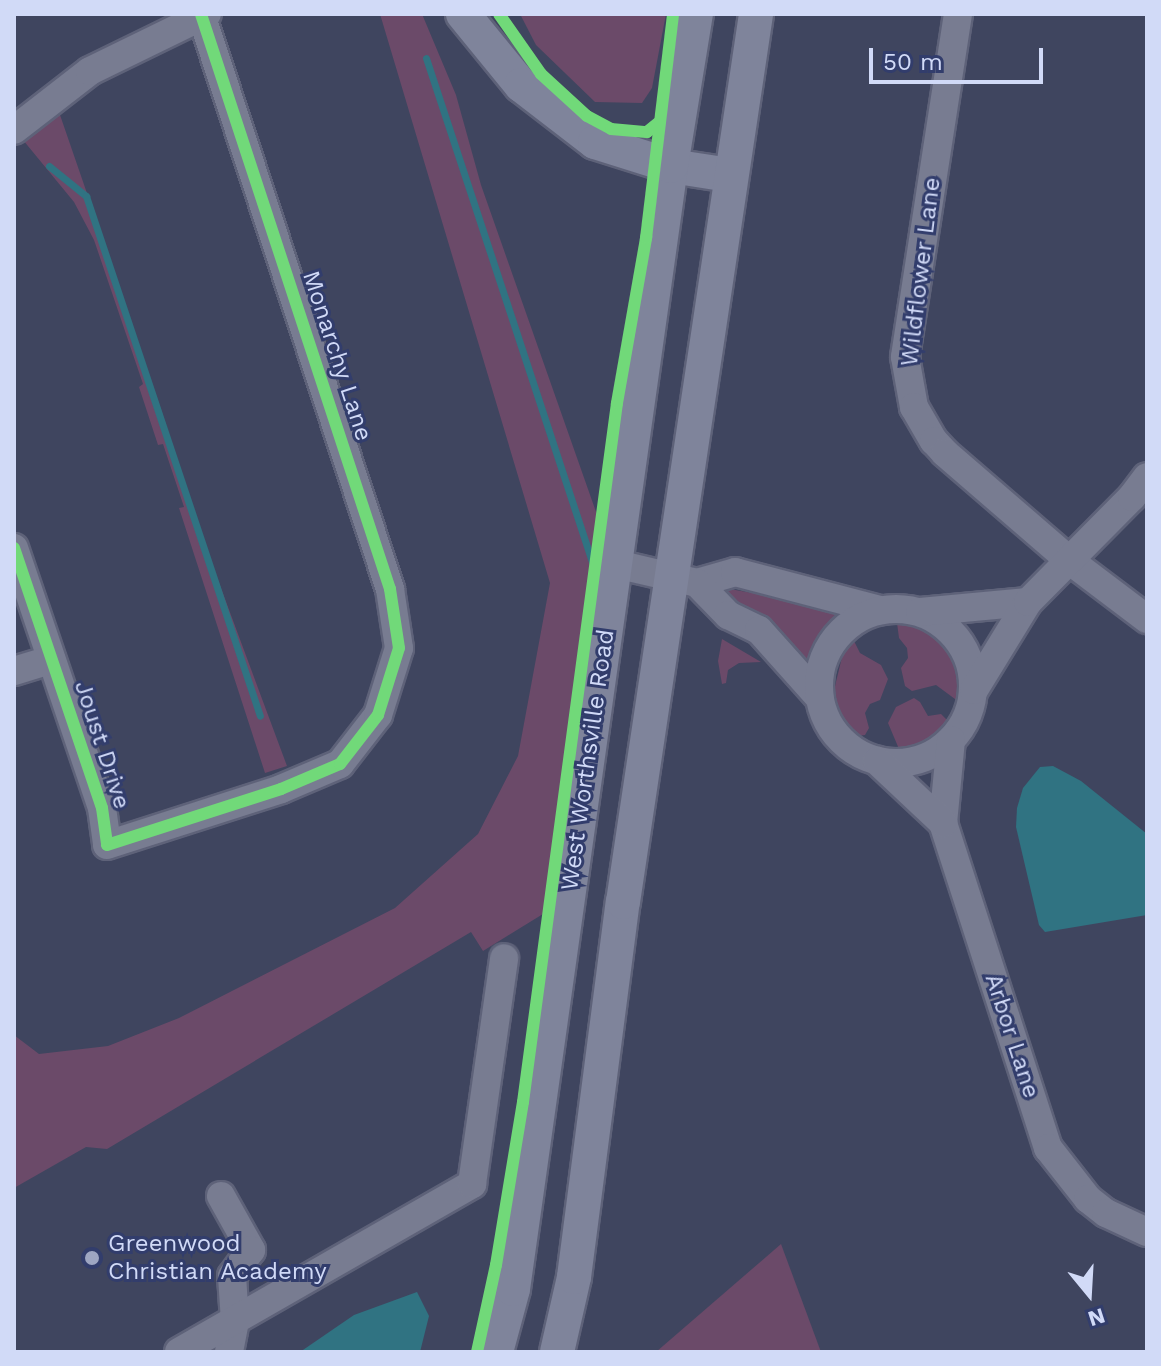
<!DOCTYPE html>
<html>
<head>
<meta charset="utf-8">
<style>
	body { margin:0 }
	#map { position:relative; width:1161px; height:1366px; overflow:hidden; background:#3f455f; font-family:"Work Sans",sans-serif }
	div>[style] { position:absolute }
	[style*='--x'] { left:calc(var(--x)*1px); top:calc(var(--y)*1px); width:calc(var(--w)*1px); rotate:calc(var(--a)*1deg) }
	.green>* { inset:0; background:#6b4a69 }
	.water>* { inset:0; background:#307382 }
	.stream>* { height:7px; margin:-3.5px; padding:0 3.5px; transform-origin:3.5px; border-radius:3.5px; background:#307382 }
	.roads { filter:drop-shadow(2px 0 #5e6279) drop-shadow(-2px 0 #5e6279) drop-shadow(0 2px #5e6279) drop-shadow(0 -2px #5e6279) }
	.minor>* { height:28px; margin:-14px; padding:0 14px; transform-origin:14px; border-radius:14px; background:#787c91 }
	.minor>.ring { margin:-14px; padding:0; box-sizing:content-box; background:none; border:28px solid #787c91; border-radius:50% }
	.major>* { height:34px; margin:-17px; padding:0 17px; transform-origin:17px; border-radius:17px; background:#7f849b }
	.cycleway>* { height:12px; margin:-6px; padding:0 6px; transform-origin:6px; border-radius:6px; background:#71d979 }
	.dots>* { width:22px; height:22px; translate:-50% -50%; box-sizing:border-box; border:4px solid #323d6c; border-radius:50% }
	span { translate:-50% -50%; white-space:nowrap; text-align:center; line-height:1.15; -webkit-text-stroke:6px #323d6c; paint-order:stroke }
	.street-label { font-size:24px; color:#d1daf7 }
	.poi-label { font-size:24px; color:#d1daf7 }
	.left { translate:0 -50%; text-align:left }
	.frame { position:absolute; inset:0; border:16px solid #d1daf7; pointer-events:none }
	.north { position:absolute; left:1049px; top:1254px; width:80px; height:80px; -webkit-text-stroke:6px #323d6c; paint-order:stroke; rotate:162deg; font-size:22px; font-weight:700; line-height:32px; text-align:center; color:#d1daf7 }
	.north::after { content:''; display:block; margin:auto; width:28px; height:36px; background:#d1daf7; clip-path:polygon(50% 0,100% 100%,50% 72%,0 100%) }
	.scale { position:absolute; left:869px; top:48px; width:174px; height:36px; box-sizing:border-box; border:4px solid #d1daf7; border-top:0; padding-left:10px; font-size:24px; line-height:28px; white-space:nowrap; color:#d1daf7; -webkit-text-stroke:6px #323d6c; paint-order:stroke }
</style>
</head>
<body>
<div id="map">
	<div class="green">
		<i style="clip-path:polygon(380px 14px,422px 14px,456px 95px,481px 185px,601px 526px,543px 914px,483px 951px,471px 932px,107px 1149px,86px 1147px,14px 1188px,14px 1035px,39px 1054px,108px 1046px,179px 1018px,395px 908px,478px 834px,518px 756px,550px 583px)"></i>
		<i style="clip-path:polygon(520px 14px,666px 14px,652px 88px,642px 103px,595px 102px,536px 45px)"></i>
		<i style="clip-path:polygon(59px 112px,131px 321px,186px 494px,287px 766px,265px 773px,179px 508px,184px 507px,163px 444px,158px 445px,139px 387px,143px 384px,94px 240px,74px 202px,23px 140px)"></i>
		<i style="clip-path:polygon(724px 588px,782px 598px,848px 614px,839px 621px,836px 637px,820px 644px,810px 664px,764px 618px,722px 594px)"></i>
		<i style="clip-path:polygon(897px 623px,920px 627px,945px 646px,959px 671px,959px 702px,936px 685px,912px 691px,905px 686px,901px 668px,908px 658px,907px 648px,899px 638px)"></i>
		<i style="clip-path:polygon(722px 639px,761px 662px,739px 663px,728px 670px,726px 683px,722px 684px,718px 661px)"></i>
		<i style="clip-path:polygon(854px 641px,860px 653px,881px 665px,888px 679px,880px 700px,870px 704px,865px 713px,869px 728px,865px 735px,858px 736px,839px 713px,822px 706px,835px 686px,843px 653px)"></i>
		<i style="clip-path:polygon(914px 698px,920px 702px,928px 716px,941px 714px,949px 722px,938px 737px,908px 750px,899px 749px,888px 723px,896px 707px)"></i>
		<i style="clip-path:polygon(781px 1244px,821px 1352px,656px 1352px)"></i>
	</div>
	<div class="water">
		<i style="clip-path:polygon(1053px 766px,1081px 781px,1147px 834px,1147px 915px,1045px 932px,1039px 925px,1016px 827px,1017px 808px,1023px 788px,1040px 767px)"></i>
		<i style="clip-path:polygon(417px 1292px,429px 1316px,420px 1352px,300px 1352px,354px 1315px)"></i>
	</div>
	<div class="stream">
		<i style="--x:426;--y:58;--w:550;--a:71.76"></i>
		<i style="--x:49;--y:166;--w:48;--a:39"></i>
		<i style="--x:86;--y:196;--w:548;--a:71.5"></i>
	</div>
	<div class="roads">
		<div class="minor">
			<i style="--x:958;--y:14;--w:347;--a:98.8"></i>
			<i style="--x:905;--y:357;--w:51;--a:79.8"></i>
			<i style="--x:914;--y:407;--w:39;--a:60"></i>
			<i style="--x:934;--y:441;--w:16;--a:47"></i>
			<i style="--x:945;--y:453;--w:164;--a:40.8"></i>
			<i style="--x:1069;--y:560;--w:98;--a:37.1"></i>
			<i style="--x:14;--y:130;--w:96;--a:-37.8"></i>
			<i style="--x:90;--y:71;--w:130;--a:-26"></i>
			<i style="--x:14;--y:548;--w:274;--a:71.3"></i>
			<i style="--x:102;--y:808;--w:37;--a:82"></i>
			<i style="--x:107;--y:845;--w:183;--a:-17.8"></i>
			<i style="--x:281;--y:789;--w:64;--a:-23"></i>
			<i style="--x:340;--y:764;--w:62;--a:-52.2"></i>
			<i style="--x:378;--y:715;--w:70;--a:-72.6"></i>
			<i style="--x:399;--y:648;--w:60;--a:-98.7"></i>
			<i style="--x:390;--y:589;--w:605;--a:-108.2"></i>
			<i style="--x:616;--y:564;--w:83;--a:13.2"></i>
			<i style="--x:697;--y:583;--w:40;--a:-16"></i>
			<i style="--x:735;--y:572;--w:150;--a:14.7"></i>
			<i style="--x:697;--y:583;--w:45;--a:45.9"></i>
			<i style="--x:728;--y:615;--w:34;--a:26"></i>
			<i style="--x:759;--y:630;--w:90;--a:48.2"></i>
			<i class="ring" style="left:819px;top:609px;width:126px;height:126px"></i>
			<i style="--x:920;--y:612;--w:108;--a:-5.3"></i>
			<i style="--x:14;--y:671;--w:39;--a:-17"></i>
			<i style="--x:974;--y:690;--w:103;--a:-58.5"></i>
			<i style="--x:1028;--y:602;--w:148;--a:-45.3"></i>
			<i style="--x:1132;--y:497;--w:25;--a:-53"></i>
			<i style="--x:951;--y:740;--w:83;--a:95.5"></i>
			<i style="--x:943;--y:823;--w:342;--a:72.1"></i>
			<i style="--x:1048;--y:1148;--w:65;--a:51.9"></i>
			<i style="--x:1088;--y:1199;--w:23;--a:38"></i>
			<i style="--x:1106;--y:1213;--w:45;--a:24.9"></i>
			<i style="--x:877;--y:761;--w:91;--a:43.2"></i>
			<i style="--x:221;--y:1196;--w:62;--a:60.9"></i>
			<i style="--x:251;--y:1250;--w:32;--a:126"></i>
			<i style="--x:232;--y:1276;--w:45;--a:86.2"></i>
			<i style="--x:235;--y:1321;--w:32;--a:101"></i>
			<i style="--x:179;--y:1352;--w:338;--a:-29.8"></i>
			<i style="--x:472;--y:1184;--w:228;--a:-81.9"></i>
		</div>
		<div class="major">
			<i style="--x:463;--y:14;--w:92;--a:50.8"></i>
			<i style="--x:521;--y:85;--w:93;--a:37.6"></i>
			<i style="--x:595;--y:142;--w:80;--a:17.5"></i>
			<i style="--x:671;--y:166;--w:60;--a:8.7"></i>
			<i style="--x:496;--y:1352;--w:65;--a:-74.9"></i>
			<i style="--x:513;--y:1289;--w:1134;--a:-81.99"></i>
			<i style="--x:671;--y:166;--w:154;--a:-80.7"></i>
			<i style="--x:557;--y:1352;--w:77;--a:-77.2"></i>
			<i style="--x:574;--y:1277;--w:378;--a:-82.6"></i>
			<i style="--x:623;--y:902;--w:898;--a:-81.48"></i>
		</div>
	</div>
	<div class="cycleway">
		<i style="--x:499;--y:14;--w:73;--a:55"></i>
		<i style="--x:541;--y:74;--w:62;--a:42.4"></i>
		<i style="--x:587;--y:116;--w:27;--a:28"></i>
		<i style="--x:611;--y:129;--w:36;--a:5"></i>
		<i style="--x:647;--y:132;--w:14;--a:-39"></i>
		<i style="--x:14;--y:548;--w:274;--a:71.3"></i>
		<i style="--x:102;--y:808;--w:37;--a:82"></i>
		<i style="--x:107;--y:845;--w:183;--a:-17.8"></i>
		<i style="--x:281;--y:789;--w:64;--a:-23"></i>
		<i style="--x:340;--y:764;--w:62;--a:-52.2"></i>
		<i style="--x:378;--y:715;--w:70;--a:-72.6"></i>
		<i style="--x:399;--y:648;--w:60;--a:-98.7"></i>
		<i style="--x:390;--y:589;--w:605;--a:-108.2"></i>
		<i style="--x:477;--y:1352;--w:89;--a:-77.7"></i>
		<i style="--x:496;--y:1265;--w:165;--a:-80.6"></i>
		<i style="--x:523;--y:1102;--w:705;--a:-82.34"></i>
		<i style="--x:617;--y:403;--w:168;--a:-80"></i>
		<i style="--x:646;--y:238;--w:226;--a:-83.1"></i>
	</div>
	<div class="dots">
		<i style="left:92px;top:1258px;background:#9ea6c2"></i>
	</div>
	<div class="street-label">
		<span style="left:921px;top:272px;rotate:-83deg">Wildflower Lane</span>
		<span style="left:337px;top:356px;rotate:72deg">Monarchy Lane</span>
		<span style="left:102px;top:745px;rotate:72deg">Joust Drive</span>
		<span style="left:588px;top:760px;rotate:-82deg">West Worthsville Road</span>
		<span style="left:1012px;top:1036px;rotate:72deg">Arbor Lane</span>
	</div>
	<div class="poi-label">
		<span class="left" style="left:108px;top:1258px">Greenwood<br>Christian Academy</span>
	</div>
	<div class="frame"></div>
	<div class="north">N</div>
	<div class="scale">50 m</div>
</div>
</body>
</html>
